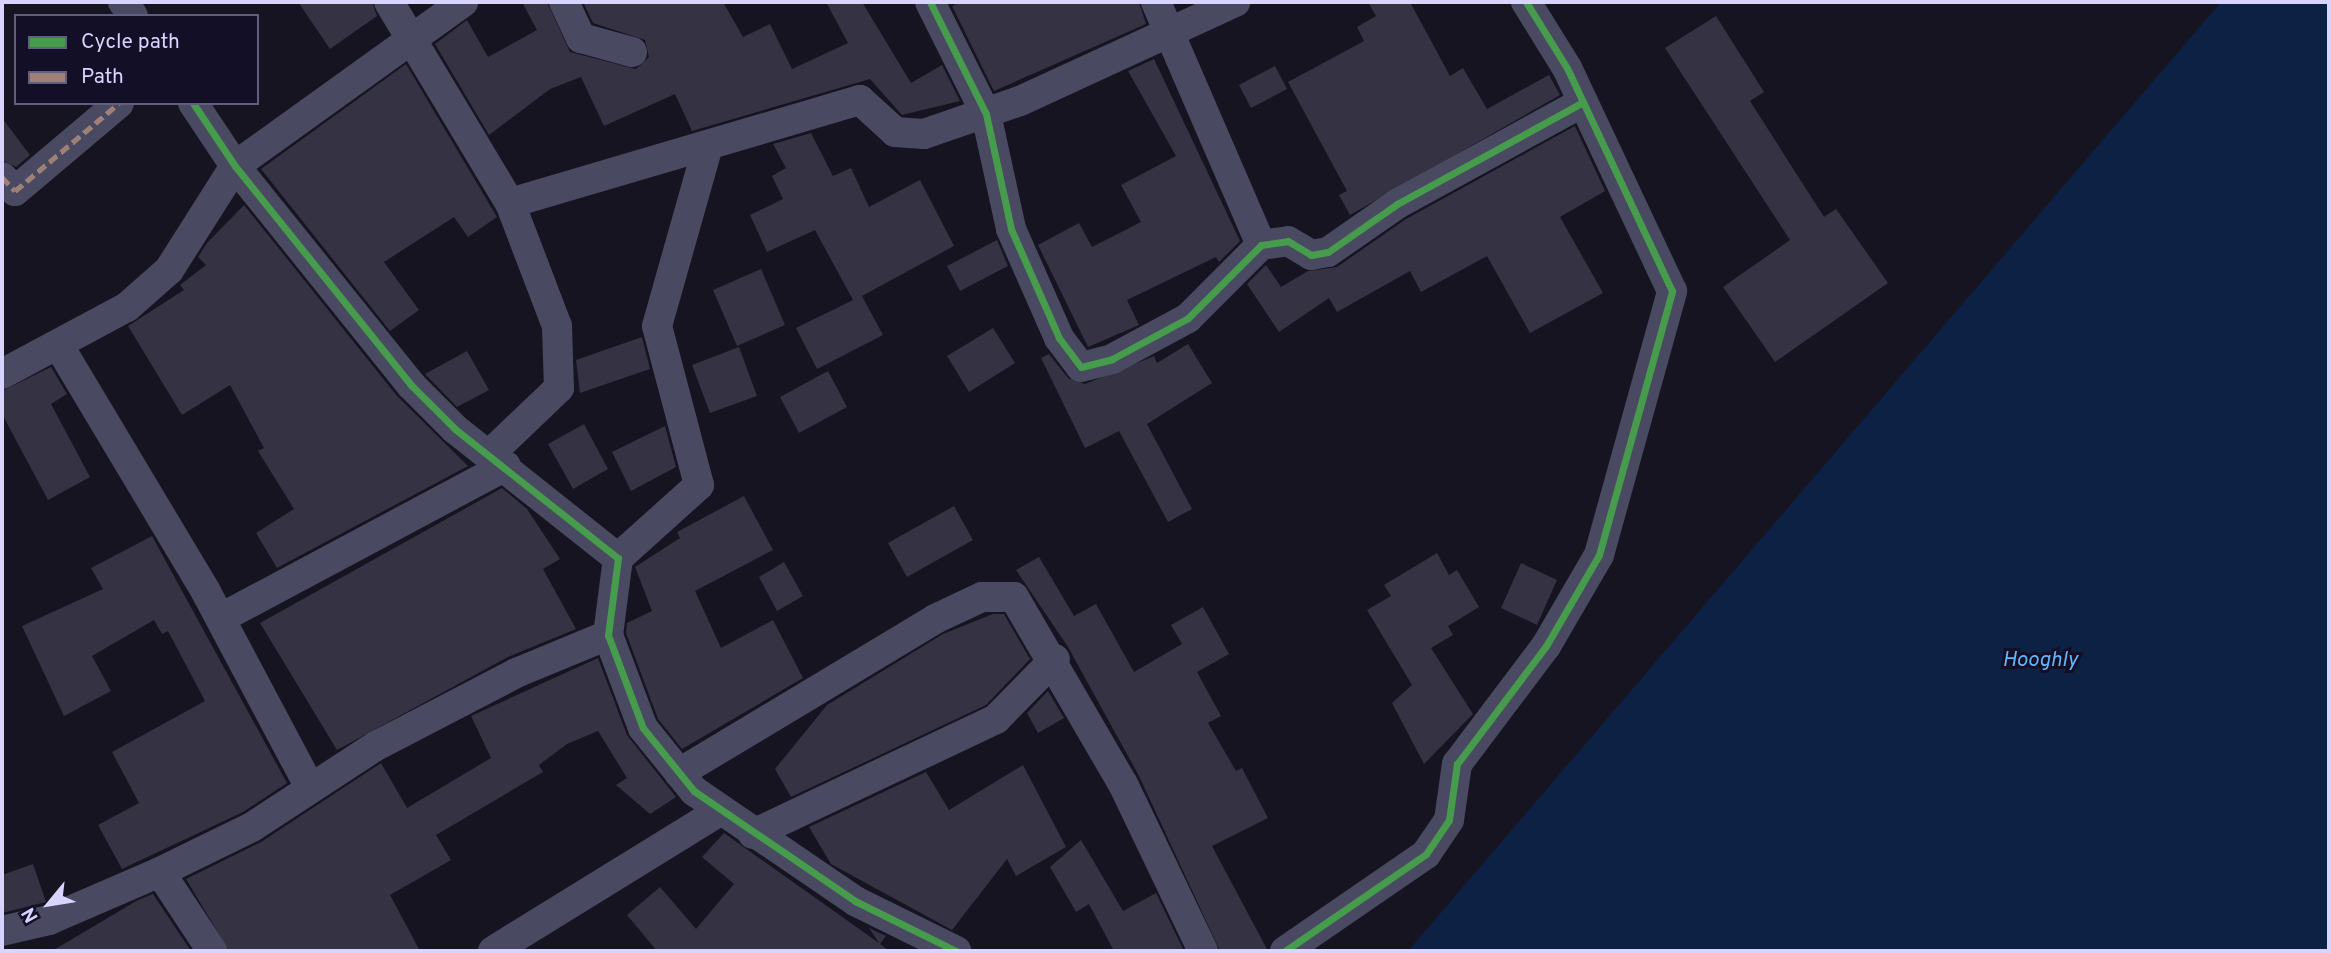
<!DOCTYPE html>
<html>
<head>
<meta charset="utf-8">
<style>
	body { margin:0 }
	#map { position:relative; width:2331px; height:953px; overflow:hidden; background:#161421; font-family:Overpass,sans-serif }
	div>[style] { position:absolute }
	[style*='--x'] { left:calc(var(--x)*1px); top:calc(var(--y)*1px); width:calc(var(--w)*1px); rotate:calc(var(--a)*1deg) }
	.water>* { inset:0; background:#0d2144 }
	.building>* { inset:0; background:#343243 }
	.minor>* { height:30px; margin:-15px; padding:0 15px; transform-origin:15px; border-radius:15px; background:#4a4962 }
	.quiet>* { height:5px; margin-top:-2.5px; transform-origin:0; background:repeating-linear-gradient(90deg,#9e8076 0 10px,transparent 0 15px) }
	.cycleway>* { height:7px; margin:-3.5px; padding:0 3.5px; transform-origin:3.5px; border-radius:3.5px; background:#469c4c }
	span { translate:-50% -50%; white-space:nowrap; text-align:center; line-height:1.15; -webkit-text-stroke:6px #130f26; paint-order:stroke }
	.water-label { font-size:21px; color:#62b6ff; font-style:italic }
	.frame { position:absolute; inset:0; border:4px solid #d9d4ff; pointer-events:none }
	.legend { position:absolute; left:14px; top:14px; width:245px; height:91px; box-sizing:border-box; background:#130f26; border:2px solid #625e7d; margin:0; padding:9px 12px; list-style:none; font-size:21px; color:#d9d4ff }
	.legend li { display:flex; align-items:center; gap:14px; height:35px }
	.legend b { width:35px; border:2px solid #625e7d }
	.north { position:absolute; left:14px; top:869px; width:70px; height:70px; -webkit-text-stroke:5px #130f26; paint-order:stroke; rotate:240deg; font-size:19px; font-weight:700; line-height:28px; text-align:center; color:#d9d4ff }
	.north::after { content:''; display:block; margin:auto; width:24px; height:32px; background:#d9d4ff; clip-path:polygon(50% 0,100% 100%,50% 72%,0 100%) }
</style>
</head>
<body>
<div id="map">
	<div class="water">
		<i style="clip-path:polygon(2221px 2px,2329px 2px,2329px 951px,1408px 951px)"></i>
	</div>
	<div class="building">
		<i style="clip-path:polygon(298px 2px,372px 2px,377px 16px,330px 49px)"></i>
		<i style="clip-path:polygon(522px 2px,547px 2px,570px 52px,636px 69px,649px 57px,645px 40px,593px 23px,583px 2px,723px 2px,743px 37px,770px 24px,792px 69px,848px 43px,826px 2px,862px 2px,911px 83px,942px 65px,960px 101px,902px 115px,870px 79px,692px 131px,675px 94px,604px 126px,581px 77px,550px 89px,489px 135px,435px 44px,467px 20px,488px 57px,537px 30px)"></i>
		<i style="clip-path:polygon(960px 2px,1139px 2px,1146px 24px,994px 91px,952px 6px)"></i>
		<i style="clip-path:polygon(1368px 2px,1410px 2px,1450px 76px,1463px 68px,1487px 109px,1549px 75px,1560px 95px,1350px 215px,1339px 195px,1347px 191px,1288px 82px,1364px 41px,1357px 27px,1376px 16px)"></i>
		<i style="clip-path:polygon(1716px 16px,1764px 92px,1750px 101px,1824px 217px,1836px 209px,1888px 283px,1775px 362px,1723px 287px,1790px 240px,1665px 48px)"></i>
		<i style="clip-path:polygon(1154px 59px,1240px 241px,1219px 262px,1216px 257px,1127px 300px,1139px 325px,1088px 347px,1038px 245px,1079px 223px,1092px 247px,1141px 222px,1121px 185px,1176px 156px,1128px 71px)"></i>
		<i style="clip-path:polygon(406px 64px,497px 217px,468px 237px,454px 217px,384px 262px,419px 310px,390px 331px,261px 169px)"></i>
		<i style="clip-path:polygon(1275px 66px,1287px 89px,1251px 108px,1239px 85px)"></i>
		<i style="clip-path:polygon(2px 118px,30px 155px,16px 167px,2px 160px)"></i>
		<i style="clip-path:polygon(1575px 126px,1605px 191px,1560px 217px,1603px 293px,1530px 333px,1487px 256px,1421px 292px,1410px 271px,1337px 312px,1329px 298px,1279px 332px,1247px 284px,1266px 265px,1281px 287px,1308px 271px,1337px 267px,1406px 219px)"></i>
		<i style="clip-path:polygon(811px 133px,833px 176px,851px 168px,869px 207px,920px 180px,954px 246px,862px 296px,883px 335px,817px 369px,796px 328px,853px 300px,815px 230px,767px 252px,750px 215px,783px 199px,772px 176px,786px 168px,773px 144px)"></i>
		<i style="clip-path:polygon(244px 205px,397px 396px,468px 466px,277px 568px,256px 533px,294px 509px,258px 451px,264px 448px,230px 385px,182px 415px,128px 326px,184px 290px,180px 285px,206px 265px,198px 257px,207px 243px)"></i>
		<i style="clip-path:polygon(997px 240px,1008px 266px,960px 291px,947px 266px)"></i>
		<i style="clip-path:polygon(761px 269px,785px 325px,737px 346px,713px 290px)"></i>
		<i style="clip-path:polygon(993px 328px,1015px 363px,969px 392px,947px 356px)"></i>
		<i style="clip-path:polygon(642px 337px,650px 369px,580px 393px,576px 360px)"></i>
		<i style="clip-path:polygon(1188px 344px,1212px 383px,1147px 424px,1192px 509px,1168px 522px,1119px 431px,1085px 448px,1041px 358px,1049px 354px,1068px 378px,1085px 384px,1154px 356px,1157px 363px)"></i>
		<i style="clip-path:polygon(739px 347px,757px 396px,710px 413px,692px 365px)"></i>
		<i style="clip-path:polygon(467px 351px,489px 390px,457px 407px,425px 374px)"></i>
		<i style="clip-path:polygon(51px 367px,67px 394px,51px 404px,90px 477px,48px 500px,2px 414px,2px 391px)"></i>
		<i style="clip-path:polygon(828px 371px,847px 407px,799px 433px,780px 397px)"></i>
		<i style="clip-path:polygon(584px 424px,608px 469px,573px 489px,548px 444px)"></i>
		<i style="clip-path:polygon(665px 426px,676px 467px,631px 491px,612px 452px)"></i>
		<i style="clip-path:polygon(502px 488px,527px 509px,560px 559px,543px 569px,576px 629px,508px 657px,337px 750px,260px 623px)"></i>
		<i style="clip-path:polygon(744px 496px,773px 550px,695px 591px,721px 648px,773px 620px,803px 678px,682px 749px,658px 719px,626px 633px,627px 623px,652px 611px,635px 567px,680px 538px,677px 532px)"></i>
		<i style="clip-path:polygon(954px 506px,973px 540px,907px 577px,888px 543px)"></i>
		<i style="clip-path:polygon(152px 536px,287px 783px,243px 812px,122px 869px,98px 825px,139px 803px,112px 752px,205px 701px,168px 631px,162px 634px,154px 620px,92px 656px,111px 691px,64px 716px,22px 626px,103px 589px,91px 568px)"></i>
		<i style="clip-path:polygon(1437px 553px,1449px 575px,1457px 570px,1479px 607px,1448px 626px,1453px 635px,1431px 648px,1473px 714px,1424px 764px,1392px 703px,1412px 685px,1367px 610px,1391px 596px,1384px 585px)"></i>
		<i style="clip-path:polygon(1039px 557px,1074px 616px,1096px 604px,1134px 672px,1182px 644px,1171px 625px,1203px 607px,1229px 654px,1197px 672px,1221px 716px,1208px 723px,1236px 771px,1242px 768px,1268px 818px,1212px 846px,1268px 951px,1220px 951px,1139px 776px,1068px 647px,1016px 570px)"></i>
		<i style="clip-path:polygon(784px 562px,803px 596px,777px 611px,759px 577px)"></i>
		<i style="clip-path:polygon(1521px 563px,1557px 580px,1537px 625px,1501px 608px)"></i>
		<i style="clip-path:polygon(993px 614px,1004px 614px,1030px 659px,986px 705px,791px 797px,775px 769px,827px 705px,943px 634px)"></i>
		<i style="clip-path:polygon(598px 658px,627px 735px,676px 797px,650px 814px,616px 785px,627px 778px,598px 731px,567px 744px,539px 765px,543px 772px,436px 835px,451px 860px,390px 895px,420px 951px,229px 951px,186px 879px,261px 842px,381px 763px,407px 808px,491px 758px,471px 716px)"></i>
		<i style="clip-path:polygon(1048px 691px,1064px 718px,1038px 733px,1027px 713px)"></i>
		<i style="clip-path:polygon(1023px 765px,1066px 847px,1016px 876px,1007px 859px,952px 930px,831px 864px,809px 827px,926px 772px,949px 810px)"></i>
		<i style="clip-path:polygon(724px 833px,879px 943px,869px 928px,886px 936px,880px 944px,889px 951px,657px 951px,627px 915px,660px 887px,696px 929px,734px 884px,702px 857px)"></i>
		<i style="clip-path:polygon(1081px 840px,1123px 911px,1156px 893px,1184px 951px,1114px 951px,1089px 904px,1076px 912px,1050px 867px)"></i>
		<i style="clip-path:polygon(33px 864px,46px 902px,2px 913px,2px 875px)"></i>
		<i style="clip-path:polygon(153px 894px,191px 951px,52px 951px,138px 900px)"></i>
	</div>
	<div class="minor">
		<i style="--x:123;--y:2;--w:17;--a:54"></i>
		<i style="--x:389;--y:2;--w:235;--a:59"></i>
		<i style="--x:510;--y:203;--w:132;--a:69.1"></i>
		<i style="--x:557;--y:326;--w:62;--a:88.2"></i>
		<i style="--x:559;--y:388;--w:95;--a:136.3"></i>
		<i style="--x:564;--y:2;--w:40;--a:65"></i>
		<i style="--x:581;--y:38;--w:53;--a:15.4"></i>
		<i style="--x:930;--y:2;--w:125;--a:63.4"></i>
		<i style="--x:986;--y:114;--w:118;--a:77.7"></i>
		<i style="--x:1011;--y:229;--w:119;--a:66.2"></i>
		<i style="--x:1059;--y:338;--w:36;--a:53"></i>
		<i style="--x:1081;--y:367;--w:32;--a:-14"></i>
		<i style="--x:1112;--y:359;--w:86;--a:-28.3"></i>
		<i style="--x:1188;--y:318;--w:103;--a:-45"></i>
		<i style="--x:1261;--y:245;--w:27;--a:-8"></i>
		<i style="--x:1288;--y:241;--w:27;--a:31"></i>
		<i style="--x:1311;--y:255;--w:17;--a:-10"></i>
		<i style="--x:1328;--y:252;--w:84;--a:-34.8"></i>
		<i style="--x:1397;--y:204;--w:212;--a:-28.7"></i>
		<i style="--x:1156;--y:2;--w:265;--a:66.6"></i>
		<i style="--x:193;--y:103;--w:76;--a:56.3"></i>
		<i style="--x:235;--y:166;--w:281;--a:51.2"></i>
		<i style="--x:411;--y:385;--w:62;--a:45"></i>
		<i style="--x:455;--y:429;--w:208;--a:38.4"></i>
		<i style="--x:618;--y:558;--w:78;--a:97.4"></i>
		<i style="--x:608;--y:635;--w:99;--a:69.4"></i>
		<i style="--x:643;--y:728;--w:81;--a:51"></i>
		<i style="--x:694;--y:791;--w:195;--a:34.3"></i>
		<i style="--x:855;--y:901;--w:113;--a:26.3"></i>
		<i style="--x:2;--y:177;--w:19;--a:47"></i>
		<i style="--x:15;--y:191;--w:136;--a:-40.2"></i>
		<i style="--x:510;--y:203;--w:365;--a:-16.4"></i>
		<i style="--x:860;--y:100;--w:47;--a:42.4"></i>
		<i style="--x:895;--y:132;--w:29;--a:4"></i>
		<i style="--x:924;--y:134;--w:102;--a:-19"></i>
		<i style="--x:1020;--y:101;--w:237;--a:-24.7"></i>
		<i style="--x:59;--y:346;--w:287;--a:59.1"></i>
		<i style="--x:206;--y:592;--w:222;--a:62"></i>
		<i style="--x:2;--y:374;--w:142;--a:-28.2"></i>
		<i style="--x:127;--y:307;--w:56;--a:-41.4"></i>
		<i style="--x:169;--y:270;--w:123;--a:-57.6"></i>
		<i style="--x:235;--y:166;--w:281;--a:-35.7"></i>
		<i style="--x:618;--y:558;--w:109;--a:-42"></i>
		<i style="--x:699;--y:485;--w:164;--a:-104.8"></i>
		<i style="--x:657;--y:326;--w:184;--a:-74.2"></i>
		<i style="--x:221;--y:618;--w:323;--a:-28.1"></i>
		<i style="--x:679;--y:773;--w:299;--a:-31"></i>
		<i style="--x:935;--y:619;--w:52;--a:-25.1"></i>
		<i style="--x:982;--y:597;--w:32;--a:0"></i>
		<i style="--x:1014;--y:597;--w:216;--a:59.8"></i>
		<i style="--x:1123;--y:784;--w:185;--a:64.4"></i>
		<i style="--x:753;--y:834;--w:269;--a:-25.3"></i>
		<i style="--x:996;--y:719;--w:84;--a:-45.5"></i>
		<i style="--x:160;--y:872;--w:95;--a:56.6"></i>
		<i style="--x:2;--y:931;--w:48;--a:-13.2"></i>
		<i style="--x:49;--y:920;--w:121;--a:-23.4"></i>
		<i style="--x:160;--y:872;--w:102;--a:-26.1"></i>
		<i style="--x:252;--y:827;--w:148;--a:-33.2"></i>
		<i style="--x:376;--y:746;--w:158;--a:-27.5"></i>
		<i style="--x:516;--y:673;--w:100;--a:-22.4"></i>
		<i style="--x:493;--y:951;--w:268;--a:-31.7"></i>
		<i style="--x:1285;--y:951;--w:171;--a:-34.5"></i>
		<i style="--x:1426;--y:854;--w:41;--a:-55.9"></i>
		<i style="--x:1449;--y:820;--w:57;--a:-81.9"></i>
		<i style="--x:1457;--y:764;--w:148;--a:-53"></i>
		<i style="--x:1546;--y:646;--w:105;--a:-59.8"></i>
		<i style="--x:1599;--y:555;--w:274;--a:-74.5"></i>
		<i style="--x:1672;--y:291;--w:246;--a:-115.2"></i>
		<i style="--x:1567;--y:68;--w:78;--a:-121.8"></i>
	</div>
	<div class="quiet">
		<i style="--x:2;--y:177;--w:19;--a:47"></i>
		<i style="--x:15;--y:191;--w:136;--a:-40.2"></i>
	</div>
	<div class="cycleway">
		<i style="--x:930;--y:2;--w:125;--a:63.4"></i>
		<i style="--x:986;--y:114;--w:118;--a:77.7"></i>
		<i style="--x:1011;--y:229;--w:119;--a:66.2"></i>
		<i style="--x:1059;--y:338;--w:36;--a:53"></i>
		<i style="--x:1081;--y:367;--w:32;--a:-14"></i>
		<i style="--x:1112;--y:359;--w:86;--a:-28.3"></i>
		<i style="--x:1188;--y:318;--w:103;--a:-45"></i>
		<i style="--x:1261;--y:245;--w:27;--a:-8"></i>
		<i style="--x:1288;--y:241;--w:27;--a:31"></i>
		<i style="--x:1311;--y:255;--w:17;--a:-10"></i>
		<i style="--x:1328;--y:252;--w:84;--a:-34.8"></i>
		<i style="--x:1397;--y:204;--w:212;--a:-28.7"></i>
		<i style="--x:193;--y:103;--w:76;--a:56.3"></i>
		<i style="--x:235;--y:166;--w:281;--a:51.2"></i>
		<i style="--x:411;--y:385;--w:62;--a:45"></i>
		<i style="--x:455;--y:429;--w:208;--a:38.4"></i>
		<i style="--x:618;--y:558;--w:78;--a:97.4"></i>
		<i style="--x:608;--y:635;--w:99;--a:69.4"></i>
		<i style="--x:643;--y:728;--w:81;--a:51"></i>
		<i style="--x:694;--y:791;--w:195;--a:34.3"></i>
		<i style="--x:855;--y:901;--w:113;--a:26.3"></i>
		<i style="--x:1285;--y:951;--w:171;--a:-34.5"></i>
		<i style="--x:1426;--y:854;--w:41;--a:-55.9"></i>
		<i style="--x:1449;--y:820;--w:57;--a:-81.9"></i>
		<i style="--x:1457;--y:764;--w:148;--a:-53"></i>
		<i style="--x:1546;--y:646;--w:105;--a:-59.8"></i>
		<i style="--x:1599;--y:555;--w:274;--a:-74.5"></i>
		<i style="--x:1672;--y:291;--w:246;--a:-115.2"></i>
		<i style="--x:1567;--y:68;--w:78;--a:-121.8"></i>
	</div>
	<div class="water-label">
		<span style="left:2040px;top:661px">Hooghly</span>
	</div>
	<div class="frame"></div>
	<ul class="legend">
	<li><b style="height:9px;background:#469c4c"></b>Cycle path</li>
	<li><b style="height:9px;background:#9e8076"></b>Path</li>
	</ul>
	<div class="north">N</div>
</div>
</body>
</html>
